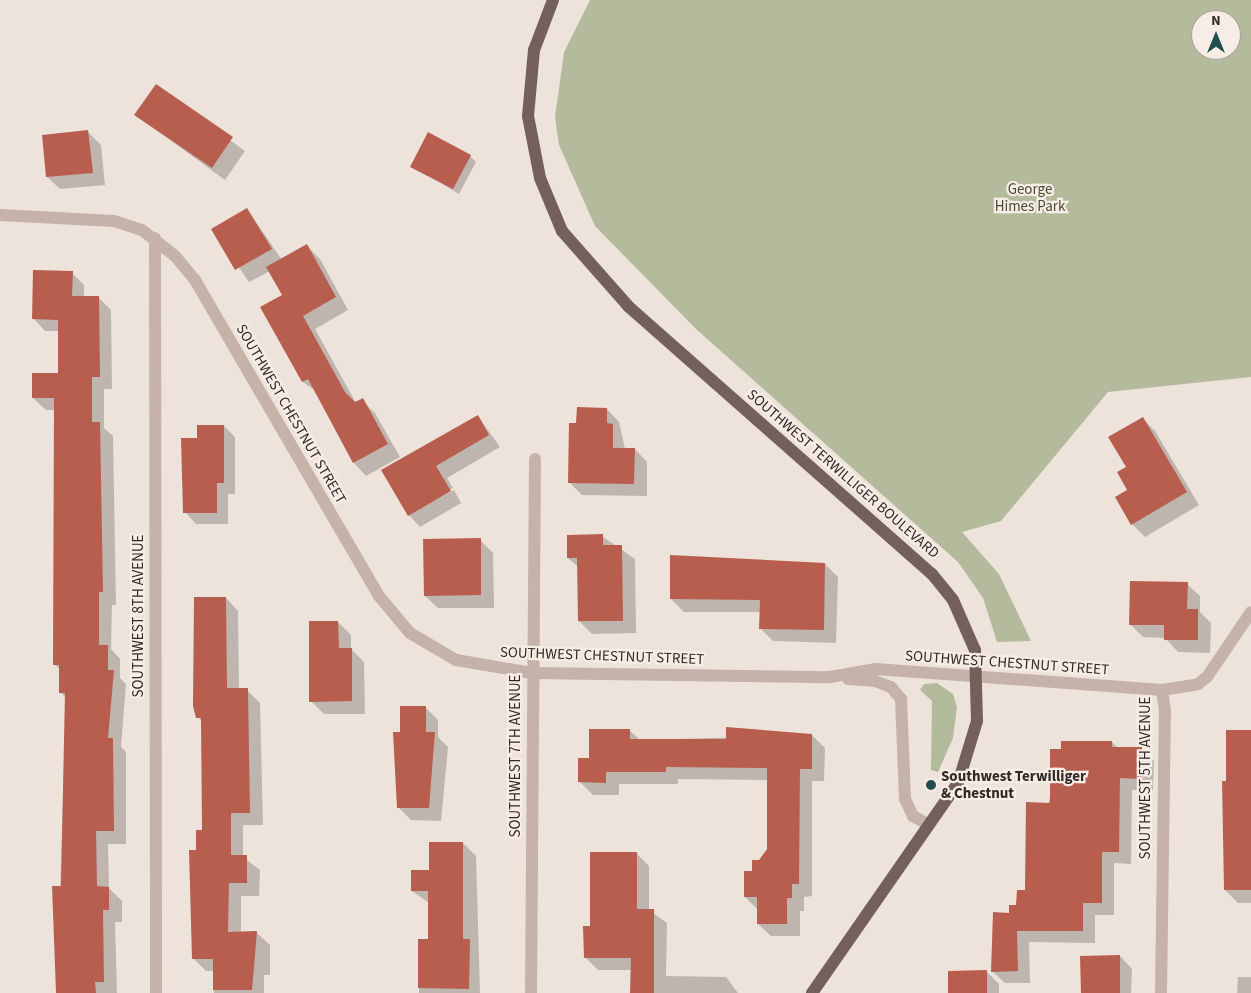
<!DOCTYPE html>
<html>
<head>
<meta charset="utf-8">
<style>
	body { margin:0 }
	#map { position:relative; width:1251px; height:993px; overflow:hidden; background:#eee3da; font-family:"Source Sans 3",sans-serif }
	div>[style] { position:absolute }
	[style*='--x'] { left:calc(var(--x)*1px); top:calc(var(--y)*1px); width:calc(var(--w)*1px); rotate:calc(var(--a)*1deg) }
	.green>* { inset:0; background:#b4bb9c }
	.shadow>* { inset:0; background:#0003 }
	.building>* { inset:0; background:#b85e4e }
	.minor>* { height:12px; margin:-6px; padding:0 6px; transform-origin:6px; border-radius:6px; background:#c5b2a8 }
	.major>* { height:12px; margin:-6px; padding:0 6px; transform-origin:6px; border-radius:6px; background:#73605a }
	.dots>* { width:14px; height:14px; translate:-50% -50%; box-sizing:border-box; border:2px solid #f7ede6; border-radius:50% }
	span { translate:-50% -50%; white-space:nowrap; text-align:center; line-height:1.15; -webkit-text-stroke:4.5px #f7ede6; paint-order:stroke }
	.park-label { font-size:15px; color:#454e2e }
	.street-label { font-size:15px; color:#322927 }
	.poi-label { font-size:15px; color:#322927; font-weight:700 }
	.left { translate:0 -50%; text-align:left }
	.north { position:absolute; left:1191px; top:10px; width:50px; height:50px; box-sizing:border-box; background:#f7ede6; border:1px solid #a89f9a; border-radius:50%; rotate:0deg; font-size:14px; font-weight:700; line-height:20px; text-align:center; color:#322927 }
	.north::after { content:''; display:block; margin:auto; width:18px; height:22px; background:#214f4e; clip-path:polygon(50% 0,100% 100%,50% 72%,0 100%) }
</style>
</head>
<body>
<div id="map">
	<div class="green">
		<i style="clip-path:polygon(evenodd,590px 0,1251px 0,1251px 377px,1108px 392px,1001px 521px,962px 532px,999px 574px,1031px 641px,997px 642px,983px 598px,958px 562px,696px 329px,595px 226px,559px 145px,555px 117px,564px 52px,590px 0,1201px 20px,1231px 20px,1231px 50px,1201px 50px,1201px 20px)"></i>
		<i style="clip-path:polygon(937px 683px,953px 694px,957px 707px,953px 738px,938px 772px,931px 770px,932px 701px,920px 690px,924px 684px)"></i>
	</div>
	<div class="shadow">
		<i style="clip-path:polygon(156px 86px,245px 151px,225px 180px,136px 115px)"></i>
		<i style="clip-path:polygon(88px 132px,101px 145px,105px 185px,60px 189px,47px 177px)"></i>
		<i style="clip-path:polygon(470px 156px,476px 162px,459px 194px,412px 166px)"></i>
		<i style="clip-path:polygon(247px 209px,282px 260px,307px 246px,320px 259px,348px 310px,315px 329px,356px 403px,362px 400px,375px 413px,400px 457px,366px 476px,354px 463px,318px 393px,303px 382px,262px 308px,284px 296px,270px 271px,249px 282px,213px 229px)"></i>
		<i style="clip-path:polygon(72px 273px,84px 285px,84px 297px,99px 298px,111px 310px,112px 389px,104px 389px,104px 428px,113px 436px,116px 605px,112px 605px,111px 649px,120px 659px,120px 678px,126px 684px,121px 747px,126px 752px,126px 844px,108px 844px,109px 888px,122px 901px,122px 922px,115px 922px,117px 993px,57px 993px,66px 698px,60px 692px,61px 670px,54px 664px,55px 410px,46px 410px,33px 398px,59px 375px,59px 331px,45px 331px,33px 318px)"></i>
		<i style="clip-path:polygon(607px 409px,619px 422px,625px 449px,635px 449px,647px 462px,647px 496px,582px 495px,569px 482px)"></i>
		<i style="clip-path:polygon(478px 416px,500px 447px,447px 478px,453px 488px,410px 513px,454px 490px,461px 503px,420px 527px,409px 515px,383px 471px)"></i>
		<i style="clip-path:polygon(1142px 418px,1155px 431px,1199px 505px,1145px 537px,1132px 524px,1127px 467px)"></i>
		<i style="clip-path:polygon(224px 426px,235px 437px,235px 494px,228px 494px,228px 524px,196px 524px,185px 512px,198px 440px)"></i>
		<i style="clip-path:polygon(602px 536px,635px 559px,636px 633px,592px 634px,579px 621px,579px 568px,568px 558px)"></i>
		<i style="clip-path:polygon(480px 540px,493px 553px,494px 608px,438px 608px,425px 596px)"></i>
		<i style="clip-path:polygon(671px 557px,825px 564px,838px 577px,836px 643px,773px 641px,760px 628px,761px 612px,684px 612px,671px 599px)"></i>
		<i style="clip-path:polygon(1187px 584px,1200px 596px,1200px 612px,1211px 623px,1210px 653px,1178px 652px,1165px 638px,1143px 637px,1130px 624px)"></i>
		<i style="clip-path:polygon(226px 598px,238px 611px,239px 690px,247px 690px,260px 703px,263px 825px,243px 825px,243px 857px,260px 870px,259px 896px,241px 896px,241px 933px,257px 933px,270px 945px,270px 975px,264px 975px,264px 993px,214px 993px,214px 971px,206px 971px,193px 958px,191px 852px,197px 852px,203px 831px,202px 722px,198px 717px)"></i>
		<i style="clip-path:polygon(338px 622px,351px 635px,351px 649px,364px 662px,365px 714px,324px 714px,311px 701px)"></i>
		<i style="clip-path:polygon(425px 707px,438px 720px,438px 737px,448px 747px,441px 821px,411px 820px,398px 807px,401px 733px)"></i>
		<i style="clip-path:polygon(629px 730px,640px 740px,812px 735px,825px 748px,824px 781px,812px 781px,812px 896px,804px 897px,804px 911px,800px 911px,800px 936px,771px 936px,758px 924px,758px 910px,745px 897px,768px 849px,768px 780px,678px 779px,678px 784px,619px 784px,619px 795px,593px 795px,580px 782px,590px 759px)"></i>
		<i style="clip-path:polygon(1251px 731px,1251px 903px,1238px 903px,1225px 890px,1228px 782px)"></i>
		<i style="clip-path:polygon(1112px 742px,1118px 748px,1141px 748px,1154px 761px,1153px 790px,1132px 790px,1131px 864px,1114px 863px,1114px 915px,1095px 915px,1095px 943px,1029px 942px,1030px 983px,1005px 983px,992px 971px,1010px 914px,1026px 891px,1062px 750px)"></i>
		<i style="clip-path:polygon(463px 843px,476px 856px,480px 993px,419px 993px,419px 940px,429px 940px,429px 903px,412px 891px)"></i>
		<i style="clip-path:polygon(636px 853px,649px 866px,649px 910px,667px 923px,666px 976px,726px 977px,738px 993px,631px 993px,632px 970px,598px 970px,585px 957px,591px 928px)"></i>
		<i style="clip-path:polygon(1120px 956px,1132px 969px,1131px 993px,1081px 993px)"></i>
		<i style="clip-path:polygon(986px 971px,999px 984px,999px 993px,950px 993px)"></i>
		<i style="clip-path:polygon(1238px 977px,1251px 977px,1251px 993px,1237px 993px)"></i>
	</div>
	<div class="building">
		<i style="clip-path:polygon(156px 84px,233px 137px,212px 168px,134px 115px)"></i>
		<i style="clip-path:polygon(88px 130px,93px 173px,46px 177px,42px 135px)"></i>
		<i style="clip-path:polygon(428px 132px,471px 155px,453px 189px,410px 167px)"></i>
		<i style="clip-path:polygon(247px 208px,272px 249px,235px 270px,211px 229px)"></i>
		<i style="clip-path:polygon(307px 244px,336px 297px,303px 316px,345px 392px,355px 402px,363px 398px,388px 444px,353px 463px,308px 379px,302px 382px,260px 307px,282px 295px,266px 267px)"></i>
		<i style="clip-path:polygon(33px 270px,73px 271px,72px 296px,99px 296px,100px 377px,92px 377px,92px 422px,100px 422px,103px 592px,99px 592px,99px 645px,108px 645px,108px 670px,114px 670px,108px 738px,113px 738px,114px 831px,96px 831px,97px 886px,109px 887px,109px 910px,103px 910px,104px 982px,95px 982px,96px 993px,56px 993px,52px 886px,61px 886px,65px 693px,59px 693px,59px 665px,53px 665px,54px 398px,32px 398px,32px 373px,58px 373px,58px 320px,32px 319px)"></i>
		<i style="clip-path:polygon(577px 407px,607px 408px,607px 423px,613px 424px,613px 448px,635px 448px,634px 484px,568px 483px,569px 423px,576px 423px)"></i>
		<i style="clip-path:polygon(478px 415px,489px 435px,436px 466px,451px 491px,408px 516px,381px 470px)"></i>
		<i style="clip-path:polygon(1143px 417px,1187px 492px,1131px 525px,1115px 497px,1127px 490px,1117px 472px,1126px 467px,1108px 437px)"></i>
		<i style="clip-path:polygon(197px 425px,224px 425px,224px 483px,217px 483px,217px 513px,183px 513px,181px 438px,197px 438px)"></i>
		<i style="clip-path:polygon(603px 534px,603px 545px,622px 545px,623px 621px,578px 621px,577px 558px,567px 558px,567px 535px)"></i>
		<i style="clip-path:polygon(481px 538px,481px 595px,424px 596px,423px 539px)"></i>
		<i style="clip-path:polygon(670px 555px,825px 563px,824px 630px,759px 629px,760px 600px,670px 599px)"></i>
		<i style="clip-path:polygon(1130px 581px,1188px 582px,1187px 609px,1198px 609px,1198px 640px,1164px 640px,1164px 625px,1129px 625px)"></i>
		<i style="clip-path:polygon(194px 597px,226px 597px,227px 688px,248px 688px,250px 813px,231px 813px,231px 855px,247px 855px,247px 883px,229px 883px,228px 932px,257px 931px,252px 990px,213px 990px,213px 959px,192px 959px,189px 850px,196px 850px,196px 830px,202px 830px,201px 718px,196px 718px,193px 706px)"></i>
		<i style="clip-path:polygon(309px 621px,338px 621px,339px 648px,352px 648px,352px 701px,309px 702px)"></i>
		<i style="clip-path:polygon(400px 706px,426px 706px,426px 732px,435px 732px,429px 808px,397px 808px,393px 732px,400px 732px)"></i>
		<i style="clip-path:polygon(726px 727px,812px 734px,812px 769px,800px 769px,799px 884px,792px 884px,792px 898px,787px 898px,787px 924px,757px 924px,757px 897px,744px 897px,744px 871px,752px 871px,752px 860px,759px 860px,767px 849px,767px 768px,666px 767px,666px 772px,606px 772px,606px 783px,578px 782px,578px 758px,589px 758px,589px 729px,630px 729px,630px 739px,726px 739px)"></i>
		<i style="clip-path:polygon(1226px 730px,1251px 730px,1251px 890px,1224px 890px,1222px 781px,1226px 781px)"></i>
		<i style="clip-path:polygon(1061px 741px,1112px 741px,1112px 747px,1142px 747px,1142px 779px,1120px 778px,1119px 852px,1102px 852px,1102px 903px,1083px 903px,1083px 931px,1017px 931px,1018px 971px,991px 972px,993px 912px,1009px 913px,1009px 905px,1016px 905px,1017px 890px,1025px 890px,1026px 802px,1050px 803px,1050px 749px,1061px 749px)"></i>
		<i style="clip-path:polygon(429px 842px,463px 842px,463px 939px,470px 939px,469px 989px,418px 988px,418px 939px,428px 939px,428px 891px,411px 891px,411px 870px,429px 870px)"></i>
		<i style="clip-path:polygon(590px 852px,637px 852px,637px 909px,654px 909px,654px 993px,630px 993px,631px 958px,584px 958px,583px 926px,590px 926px)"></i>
		<i style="clip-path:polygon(1120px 955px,1120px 993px,1081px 993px,1080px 956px)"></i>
		<i style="clip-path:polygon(987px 970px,987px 993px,948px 993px,948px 971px)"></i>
	</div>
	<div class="minor">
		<i style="--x:0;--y:215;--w:114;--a:3"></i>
		<i style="--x:114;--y:221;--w:29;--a:18"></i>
		<i style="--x:142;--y:230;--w:42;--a:38.2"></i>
		<i style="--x:175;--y:256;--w:31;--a:50"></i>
		<i style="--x:195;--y:280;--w:366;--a:59.8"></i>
		<i style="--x:379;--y:596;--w:48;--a:50"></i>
		<i style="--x:410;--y:633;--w:53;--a:30.4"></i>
		<i style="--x:456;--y:660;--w:77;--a:9.7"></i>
		<i style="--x:532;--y:673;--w:298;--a:0.8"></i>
		<i style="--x:830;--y:677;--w:47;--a:-9.9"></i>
		<i style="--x:876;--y:669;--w:287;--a:4.2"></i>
		<i style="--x:1162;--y:690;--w:36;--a:-9"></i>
		<i style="--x:1198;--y:684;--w:11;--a:-38"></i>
		<i style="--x:1207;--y:677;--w:78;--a:-55.9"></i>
		<i style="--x:155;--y:238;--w:755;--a:89.92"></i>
		<i style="--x:848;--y:679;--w:27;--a:4"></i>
		<i style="--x:875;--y:681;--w:17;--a:21"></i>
		<i style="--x:891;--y:687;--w:16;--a:50"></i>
		<i style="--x:901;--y:699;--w:100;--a:87.7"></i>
		<i style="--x:905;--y:799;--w:19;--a:65"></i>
		<i style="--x:913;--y:816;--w:18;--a:29"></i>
		<i style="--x:531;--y:993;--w:534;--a:-89.57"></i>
		<i style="--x:1161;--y:993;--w:282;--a:-89.2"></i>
		<i style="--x:1165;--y:711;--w:21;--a:-98"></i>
	</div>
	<div class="major">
		<i style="--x:553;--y:0;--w:53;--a:110.8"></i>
		<i style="--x:534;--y:50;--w:66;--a:95.2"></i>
		<i style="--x:528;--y:116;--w:63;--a:79"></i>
		<i style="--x:540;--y:178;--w:57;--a:67.5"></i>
		<i style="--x:562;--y:231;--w:101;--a:48.6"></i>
		<i style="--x:629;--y:307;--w:404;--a:41.4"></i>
		<i style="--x:932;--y:574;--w:33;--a:51"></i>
		<i style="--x:953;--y:600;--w:55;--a:66.3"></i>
		<i style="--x:975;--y:650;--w:71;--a:88.4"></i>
		<i style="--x:977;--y:721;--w:65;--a:107"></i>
		<i style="--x:958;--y:783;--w:256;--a:124.8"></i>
	</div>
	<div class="dots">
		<i style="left:931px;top:785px;background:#214f4e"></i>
	</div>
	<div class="park-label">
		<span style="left:1030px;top:198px">George<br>Himes Park</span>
	</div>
	<div class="street-label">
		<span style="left:291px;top:414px;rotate:60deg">SOUTHWEST CHESTNUT STREET</span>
		<span style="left:843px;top:474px;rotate:41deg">SOUTHWEST TERWILLIGER BOULEVARD</span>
		<span style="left:139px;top:616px;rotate:-90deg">SOUTHWEST 8TH AVENUE</span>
		<span style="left:602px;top:656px;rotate:2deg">SOUTHWEST CHESTNUT STREET</span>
		<span style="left:1007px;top:663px;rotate:4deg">SOUTHWEST CHESTNUT STREET</span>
		<span style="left:516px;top:756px;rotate:-90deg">SOUTHWEST 7TH AVENUE</span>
		<span style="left:1146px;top:778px;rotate:-90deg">SOUTHWEST 5TH AVENUE</span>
	</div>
	<div class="poi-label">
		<span class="left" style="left:941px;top:785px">Southwest Terwilliger<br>&amp; Chestnut</span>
	</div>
	<div class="north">N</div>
</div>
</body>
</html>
